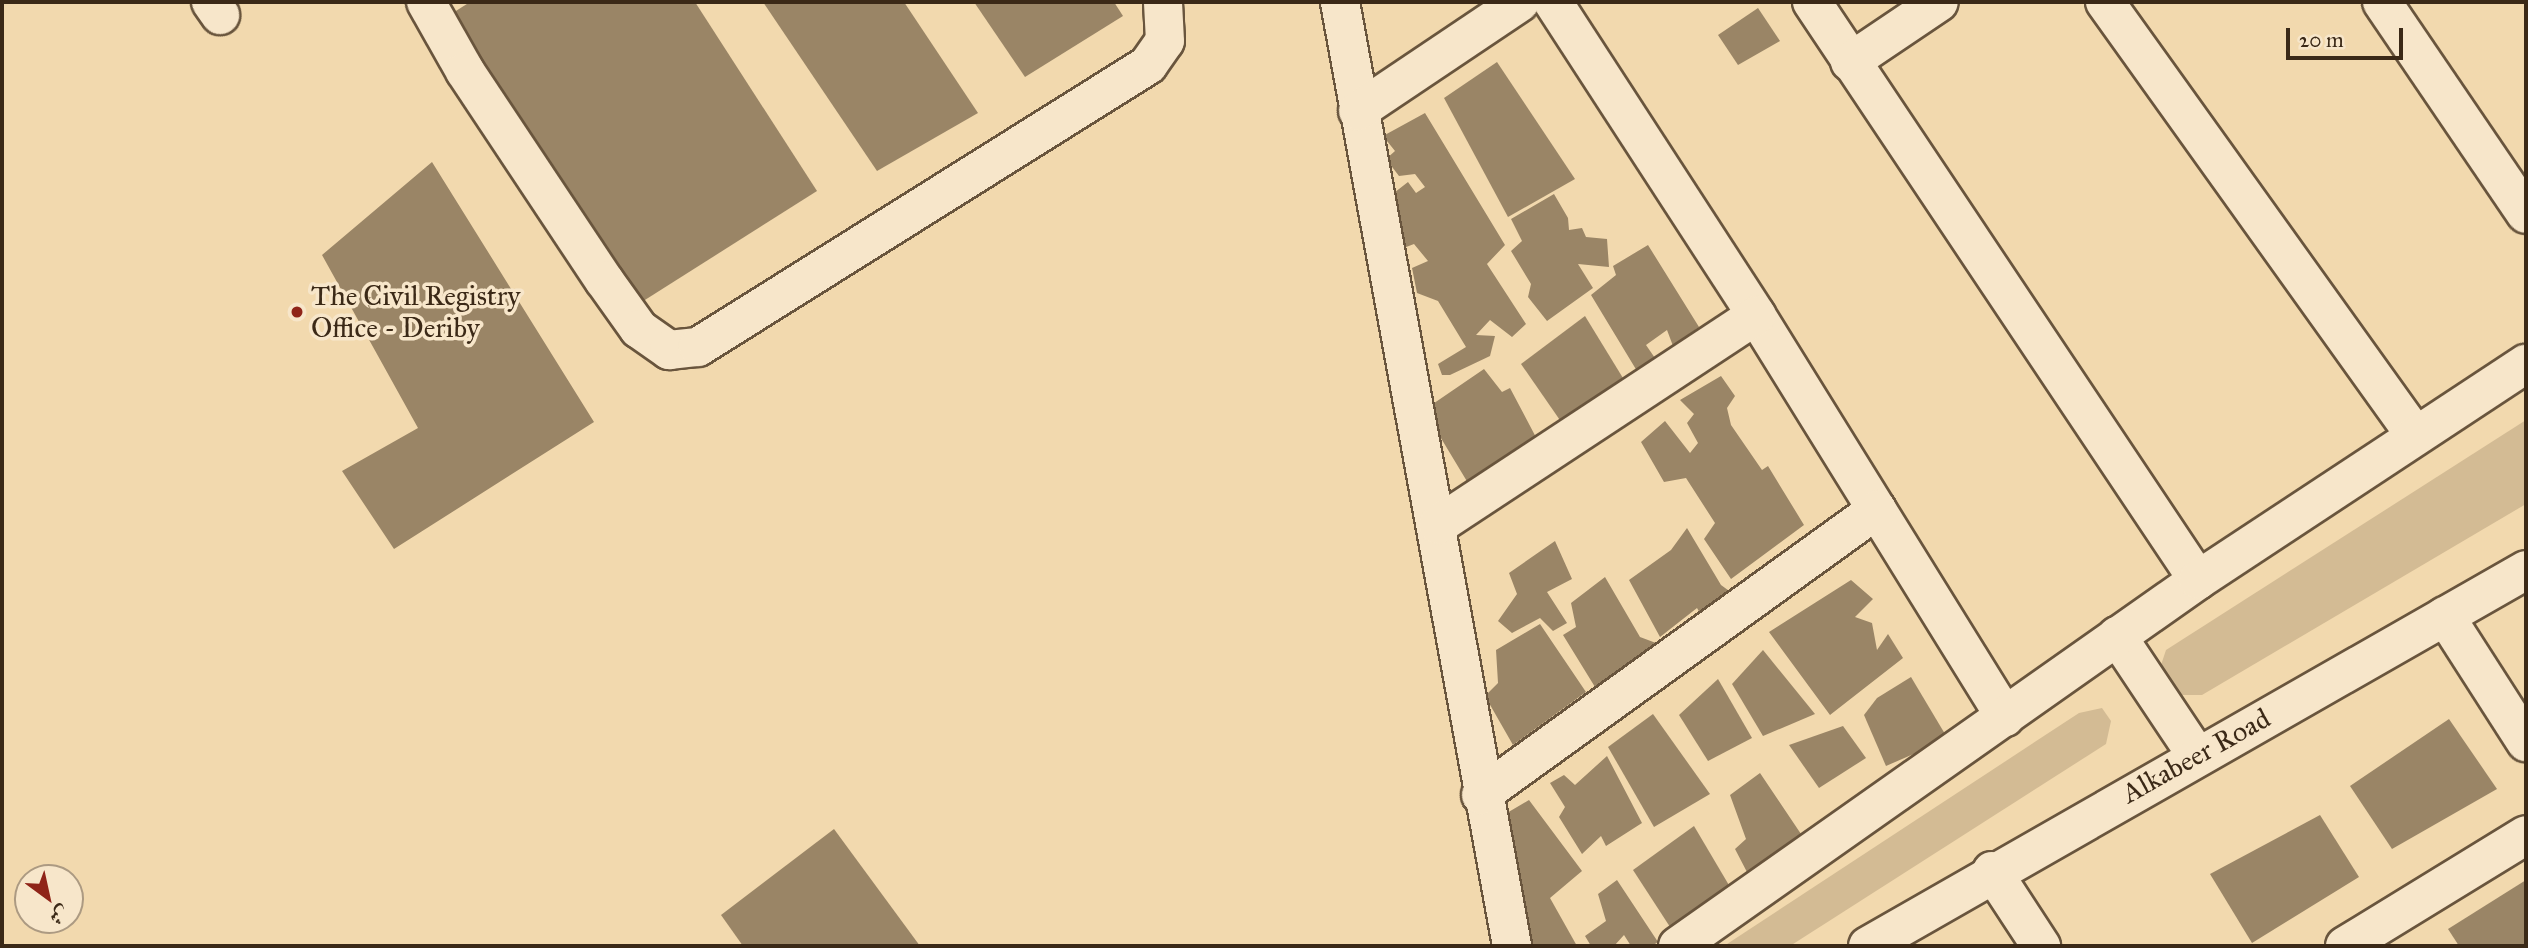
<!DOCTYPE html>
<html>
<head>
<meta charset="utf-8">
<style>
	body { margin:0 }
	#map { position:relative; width:2528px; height:948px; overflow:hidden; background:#f2d9ae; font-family:"IM FELL Great Primer",Amiri,serif }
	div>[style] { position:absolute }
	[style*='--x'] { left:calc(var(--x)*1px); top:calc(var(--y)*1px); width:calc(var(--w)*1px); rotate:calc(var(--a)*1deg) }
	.green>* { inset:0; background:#d3bb94 }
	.building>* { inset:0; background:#9a8566 }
	.roads { filter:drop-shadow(2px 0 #69553d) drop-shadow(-2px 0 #69553d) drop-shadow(0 2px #69553d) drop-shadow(0 -2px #69553d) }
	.minor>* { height:38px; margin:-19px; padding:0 19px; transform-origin:19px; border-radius:19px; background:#f7e6ca }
	.dots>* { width:19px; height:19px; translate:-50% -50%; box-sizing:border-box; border:4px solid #f7e6ca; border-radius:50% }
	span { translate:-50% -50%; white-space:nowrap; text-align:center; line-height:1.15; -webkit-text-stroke:7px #f7e6ca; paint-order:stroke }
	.poi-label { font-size:28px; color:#3b2917 }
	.left { translate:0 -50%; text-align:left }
	.street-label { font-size:28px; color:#3b2917 }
	.frame { position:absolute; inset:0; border:4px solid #3b2917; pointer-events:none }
	.north { position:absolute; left:14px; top:864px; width:70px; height:70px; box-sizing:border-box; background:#f7e6ca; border:2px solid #ac9a82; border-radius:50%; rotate:147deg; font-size:19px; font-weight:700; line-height:28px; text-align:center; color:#3b2917 }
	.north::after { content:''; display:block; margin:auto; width:24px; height:32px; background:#8f2418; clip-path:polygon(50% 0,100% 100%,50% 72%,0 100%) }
	.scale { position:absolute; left:2286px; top:28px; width:117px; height:32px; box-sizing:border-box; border:4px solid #3b2917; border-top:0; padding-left:9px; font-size:21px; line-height:24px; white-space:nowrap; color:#3b2917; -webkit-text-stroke:5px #f7e6ca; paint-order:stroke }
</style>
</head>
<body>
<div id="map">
	<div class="green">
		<i style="clip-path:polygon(2526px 420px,2526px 504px,2202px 695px,2174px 695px,2157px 677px,2166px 650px)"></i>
		<i style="clip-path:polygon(2102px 708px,2111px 721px,2106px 744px,1790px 946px,1724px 946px,2079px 713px)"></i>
	</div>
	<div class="building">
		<i style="clip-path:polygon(470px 2px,695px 2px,817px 191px,637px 305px,448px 16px)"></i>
		<i style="clip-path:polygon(763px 2px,904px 2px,978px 113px,877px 171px)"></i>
		<i style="clip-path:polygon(974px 2px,1114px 2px,1123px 16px,1025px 77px)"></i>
		<i style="clip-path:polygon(1758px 8px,1780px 41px,1738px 65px,1718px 35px)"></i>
		<i style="clip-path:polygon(1497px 62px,1575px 179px,1508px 217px,1444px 98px)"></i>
		<i style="clip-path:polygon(1425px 113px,1505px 245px,1487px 264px,1526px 324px,1512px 337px,1490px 320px,1476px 335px,1495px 336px,1490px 356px,1450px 375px,1442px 375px,1438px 364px,1466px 347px,1438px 301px,1417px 293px,1412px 268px,1428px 261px,1414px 244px,1401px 249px,1390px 196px,1408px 182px,1416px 193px,1425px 187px,1415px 174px,1399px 176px,1386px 159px,1395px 151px,1383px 136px)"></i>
		<i style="clip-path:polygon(432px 162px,594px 422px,394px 549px,342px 471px,418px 428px,322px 255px)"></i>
		<i style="clip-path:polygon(1554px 194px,1568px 218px,1569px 230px,1582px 228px,1586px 237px,1607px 239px,1609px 267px,1578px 264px,1593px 288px,1547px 321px,1528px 297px,1531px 284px,1511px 251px,1522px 241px,1511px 219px)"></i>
		<i style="clip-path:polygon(1648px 245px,1699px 327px,1673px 346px,1667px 330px,1646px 345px,1657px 361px,1637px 371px,1591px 295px,1616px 275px,1613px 266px)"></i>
		<i style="clip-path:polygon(1585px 316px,1626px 383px,1564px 426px,1521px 364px)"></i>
		<i style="clip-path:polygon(1484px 369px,1502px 392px,1510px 388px,1539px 443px,1471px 488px,1424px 410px)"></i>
		<i style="clip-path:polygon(1721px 376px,1735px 396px,1727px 408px,1731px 425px,1762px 470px,1768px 466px,1804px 525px,1731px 579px,1704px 539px,1715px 523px,1686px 478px,1664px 482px,1641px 442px,1665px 421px,1690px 453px,1698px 443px,1687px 423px,1694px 414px,1680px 400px)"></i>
		<i style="clip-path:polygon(1687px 528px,1721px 585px,1736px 596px,1704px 620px,1697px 608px,1660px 637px,1629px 580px,1671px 550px)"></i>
		<i style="clip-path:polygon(1555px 541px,1572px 579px,1547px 592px,1567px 623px,1553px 631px,1540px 618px,1512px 633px,1498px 621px,1517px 594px,1509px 573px)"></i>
		<i style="clip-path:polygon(1605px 577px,1640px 637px,1656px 643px,1595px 687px,1563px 635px,1576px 627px,1571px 603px)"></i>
		<i style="clip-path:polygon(1851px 580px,1873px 599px,1855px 617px,1872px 623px,1877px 650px,1888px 634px,1903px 658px,1830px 715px,1769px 632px)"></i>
		<i style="clip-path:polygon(1540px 624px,1586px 692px,1513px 745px,1485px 696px,1498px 683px,1496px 650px)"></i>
		<i style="clip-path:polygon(1763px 650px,1815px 714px,1763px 736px,1732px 684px)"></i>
		<i style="clip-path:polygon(1911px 677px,1948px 739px,1886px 766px,1864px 715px,1877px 698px)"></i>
		<i style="clip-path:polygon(1718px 679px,1752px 738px,1708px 761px,1679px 715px)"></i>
		<i style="clip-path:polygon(1653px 714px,1710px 794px,1654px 827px,1608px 747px)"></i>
		<i style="clip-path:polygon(2449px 719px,2497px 789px,2392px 849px,2350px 786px)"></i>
		<i style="clip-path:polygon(1843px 726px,1866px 758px,1819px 788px,1789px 745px)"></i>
		<i style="clip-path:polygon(1607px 756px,1642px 823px,1606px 846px,1601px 836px,1582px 854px,1559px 817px,1565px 807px,1550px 783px,1564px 775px,1575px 785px)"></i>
		<i style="clip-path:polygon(1760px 773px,1801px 834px,1748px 874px,1735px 849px,1746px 839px,1730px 795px)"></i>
		<i style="clip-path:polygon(1529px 800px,1582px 871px,1550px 898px,1577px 946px,1521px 946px,1495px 820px)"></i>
		<i style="clip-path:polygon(2320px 815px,2359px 877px,2252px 943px,2210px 874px)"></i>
		<i style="clip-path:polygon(1694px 826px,1733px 892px,1672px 930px,1633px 870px)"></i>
		<i style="clip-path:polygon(834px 829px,920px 946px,743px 946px,721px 915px)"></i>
		<i style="clip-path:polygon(1617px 880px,1658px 942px,1652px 946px,1631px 946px,1624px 935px,1614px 946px,1591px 946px,1585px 936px,1606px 921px,1598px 894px)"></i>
		<i style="clip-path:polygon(2526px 880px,2526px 946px,2459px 946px,2448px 929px)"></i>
	</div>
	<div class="roads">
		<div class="minor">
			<i style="--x:211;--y:2;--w:16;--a:55"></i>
			<i style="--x:426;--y:2;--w:79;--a:60.5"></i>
			<i style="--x:465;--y:71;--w:251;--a:56.4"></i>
			<i style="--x:604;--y:280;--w:60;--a:54.5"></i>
			<i style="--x:639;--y:329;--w:37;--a:35"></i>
			<i style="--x:669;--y:350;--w:29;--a:-6"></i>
			<i style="--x:698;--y:347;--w:531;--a:-32.07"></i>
			<i style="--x:1148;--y:65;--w:29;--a:-55"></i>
			<i style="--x:1165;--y:41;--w:39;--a:-93"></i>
			<i style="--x:1340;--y:2;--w:960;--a:79.67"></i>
			<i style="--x:1553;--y:2;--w:373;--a:57"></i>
			<i style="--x:1756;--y:315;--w:473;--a:58.2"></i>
			<i style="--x:1812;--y:2;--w:695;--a:56.26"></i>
			<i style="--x:2105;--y:2;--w:533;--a:54.4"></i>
			<i style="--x:2382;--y:2;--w:256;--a:55.8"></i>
			<i style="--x:1850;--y:62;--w:107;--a:-34"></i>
			<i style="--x:1358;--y:111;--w:195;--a:-33.9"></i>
			<i style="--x:1438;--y:525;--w:381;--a:-33.4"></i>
			<i style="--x:2445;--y:616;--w:150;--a:57.3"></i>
			<i style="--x:2117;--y:636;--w:144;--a:56.3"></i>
			<i style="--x:1481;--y:795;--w:488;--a:-35.8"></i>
			<i style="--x:1992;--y:871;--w:90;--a:56.8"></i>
			<i style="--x:1678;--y:946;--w:636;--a:-35.14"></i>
			<i style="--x:2198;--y:580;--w:393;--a:-33.4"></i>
			<i style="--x:1868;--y:946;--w:758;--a:-29.74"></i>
			<i style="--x:2345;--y:946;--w:212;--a:-31.5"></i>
		</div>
	</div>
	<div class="dots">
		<i style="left:297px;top:312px;background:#8f2418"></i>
	</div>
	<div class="poi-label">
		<span class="left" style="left:311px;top:312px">The Civil Registry<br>Office - Deriby</span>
	</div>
	<div class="street-label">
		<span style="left:2196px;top:756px;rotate:-29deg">Alkabeer Road</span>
	</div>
	<div class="frame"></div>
	<div class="north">ش</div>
	<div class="scale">20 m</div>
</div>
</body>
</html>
